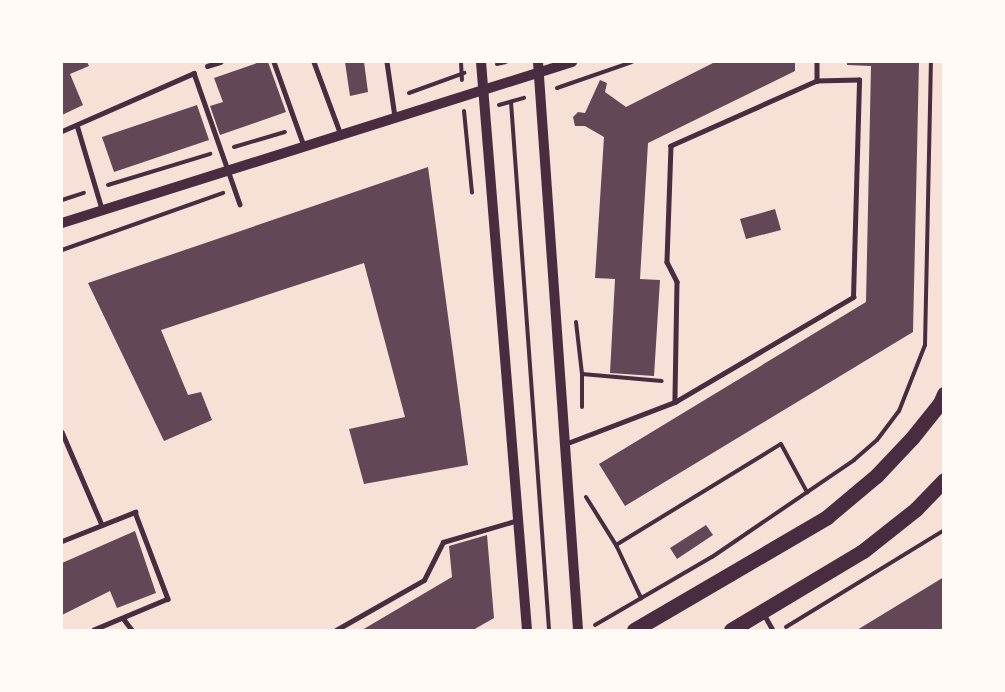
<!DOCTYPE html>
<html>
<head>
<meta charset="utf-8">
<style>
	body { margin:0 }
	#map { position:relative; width:1005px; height:692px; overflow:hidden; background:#f7e1d7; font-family:Lato,sans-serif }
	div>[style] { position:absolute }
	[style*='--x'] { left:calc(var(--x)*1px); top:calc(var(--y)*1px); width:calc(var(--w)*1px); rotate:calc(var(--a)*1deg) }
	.building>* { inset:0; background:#644757 }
	.path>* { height:4px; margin:-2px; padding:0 2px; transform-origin:2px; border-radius:2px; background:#4a2c40 }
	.service>* { height:4.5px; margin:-2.25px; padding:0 2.25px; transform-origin:2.25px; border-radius:2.25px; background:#4a2c40 }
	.tertiary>* { height:10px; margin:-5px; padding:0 5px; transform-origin:5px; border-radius:5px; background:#4a2c40 }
	.primary>* { height:15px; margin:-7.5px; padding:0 7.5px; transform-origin:7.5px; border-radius:7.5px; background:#4a2c40 }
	span { translate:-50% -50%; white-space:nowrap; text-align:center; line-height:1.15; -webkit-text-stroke:4.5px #fffaf5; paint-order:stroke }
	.frame { position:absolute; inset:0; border:63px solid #fffaf5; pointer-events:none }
</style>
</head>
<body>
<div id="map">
	<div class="building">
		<i style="clip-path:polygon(62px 62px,87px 62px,89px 66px,70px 74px,83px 105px,62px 115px)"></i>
		<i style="clip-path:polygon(260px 62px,268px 62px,286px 112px,220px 135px,210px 106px,223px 102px,214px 78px)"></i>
		<i style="clip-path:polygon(345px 62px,364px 62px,368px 92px,350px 96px)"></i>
		<i style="clip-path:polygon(715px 62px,795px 62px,795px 71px,648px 143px,640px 279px,660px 280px,654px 376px,610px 373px,615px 279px,595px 278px,604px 137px,585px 126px,575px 126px,573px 117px,578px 112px,585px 113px,600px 80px,607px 83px,605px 92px,626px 107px)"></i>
		<i style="clip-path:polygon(847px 62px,919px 62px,913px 332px,625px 506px,599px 464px,866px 302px,871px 66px,847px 65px)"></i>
		<i style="clip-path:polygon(197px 105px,209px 140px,114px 172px,102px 137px)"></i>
		<i style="clip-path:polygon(428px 167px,468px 465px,364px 484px,349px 429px,405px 417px,364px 263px,161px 330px,188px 395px,201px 392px,212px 420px,164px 441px,88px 283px)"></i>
		<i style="clip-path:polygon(775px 209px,781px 230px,746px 239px,740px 219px)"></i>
		<i style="clip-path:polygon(706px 525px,713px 535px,677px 559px,670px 548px)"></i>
		<i style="clip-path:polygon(135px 531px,156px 593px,117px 608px,110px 591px,62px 615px,62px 563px)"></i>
		<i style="clip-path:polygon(487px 535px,494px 618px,473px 630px,362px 630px,452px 577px,449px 546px)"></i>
		<i style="clip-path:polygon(944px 577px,944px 630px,857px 630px)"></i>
	</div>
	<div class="path">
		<i style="--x:461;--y:62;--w:18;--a:87"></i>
		<i style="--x:497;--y:64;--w:9;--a:-13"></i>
		<i style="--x:557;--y:88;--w:79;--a:-19.1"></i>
		<i style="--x:409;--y:93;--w:59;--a:-20"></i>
		<i style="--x:511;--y:102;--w:529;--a:85.88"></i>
		<i style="--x:499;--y:105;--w:26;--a:-16"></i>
		<i style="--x:464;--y:111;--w:82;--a:84.4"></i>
		<i style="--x:234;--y:147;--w:53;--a:-16.4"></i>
		<i style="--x:108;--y:185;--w:107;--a:-16.9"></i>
		<i style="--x:62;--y:200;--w:23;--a:-18"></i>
		<i style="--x:62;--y:250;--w:171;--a:-19.5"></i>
		<i style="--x:576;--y:322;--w:52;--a:83.4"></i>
		<i style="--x:582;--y:374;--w:33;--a:90"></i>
		<i style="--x:582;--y:374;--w:80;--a:5"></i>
		<i style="--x:586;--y:497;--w:57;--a:58"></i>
		<i style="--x:616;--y:545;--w:193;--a:-31.5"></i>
		<i style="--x:781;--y:444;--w:55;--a:61.6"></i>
		<i style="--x:616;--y:545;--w:59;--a:64.7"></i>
		<i style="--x:595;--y:625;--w:135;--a:-30.2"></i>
		<i style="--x:712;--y:557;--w:172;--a:-34.3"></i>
		<i style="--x:854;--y:460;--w:30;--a:-41"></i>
		<i style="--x:877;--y:440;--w:36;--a:-53"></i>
		<i style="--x:899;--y:411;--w:71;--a:-68.5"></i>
		<i style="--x:925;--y:345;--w:283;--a:-88.8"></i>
		<i style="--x:786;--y:627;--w:185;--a:-31.5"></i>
	</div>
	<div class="service">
		<i style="--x:274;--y:62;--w:89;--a:70.3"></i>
		<i style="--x:314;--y:62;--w:78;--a:69.7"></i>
		<i style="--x:387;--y:62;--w:56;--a:81.7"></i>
		<i style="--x:817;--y:62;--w:19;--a:90"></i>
		<i style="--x:207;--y:66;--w:14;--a:-17"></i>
		<i style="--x:77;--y:125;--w:88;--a:73.4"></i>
		<i style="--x:62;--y:131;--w:144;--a:-23.7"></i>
		<i style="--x:194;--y:73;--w:139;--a:70.7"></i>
		<i style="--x:62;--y:432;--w:101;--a:66.7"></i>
		<i style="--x:565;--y:444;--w:118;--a:-20.9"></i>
		<i style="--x:675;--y:402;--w:207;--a:-30.5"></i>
		<i style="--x:853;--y:297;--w:217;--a:-88.4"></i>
		<i style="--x:859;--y:80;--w:42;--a:178.6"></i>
		<i style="--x:817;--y:81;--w:160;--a:156"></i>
		<i style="--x:671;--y:146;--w:116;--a:92"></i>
		<i style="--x:667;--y:262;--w:22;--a:63"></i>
		<i style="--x:677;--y:282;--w:120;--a:91"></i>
		<i style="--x:62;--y:541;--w:79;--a:-21.7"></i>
		<i style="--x:135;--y:512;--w:93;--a:69.2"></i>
		<i style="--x:168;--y:599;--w:80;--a:157.3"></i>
		<i style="--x:764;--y:614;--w:18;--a:61"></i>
		<i style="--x:123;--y:618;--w:15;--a:53"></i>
		<i style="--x:336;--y:630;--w:101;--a:-29.6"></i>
		<i style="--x:424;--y:580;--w:42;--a:-63.4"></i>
		<i style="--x:443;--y:542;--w:78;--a:-16.3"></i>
	</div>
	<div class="tertiary">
		<i style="--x:481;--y:62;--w:570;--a:85.37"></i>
		<i style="--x:538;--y:62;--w:569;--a:85.97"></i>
		<i style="--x:62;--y:223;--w:535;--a:-17.52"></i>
	</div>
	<div class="primary">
		<i style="--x:634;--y:630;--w:224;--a:-30.3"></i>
		<i style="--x:827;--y:517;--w:65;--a:-40"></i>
		<i style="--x:877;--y:475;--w:51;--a:-46.6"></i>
		<i style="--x:912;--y:438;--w:45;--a:-51.3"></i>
		<i style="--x:940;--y:403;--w:10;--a:-66"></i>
		<i style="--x:731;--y:630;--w:154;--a:-30.9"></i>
		<i style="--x:863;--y:551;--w:68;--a:-38.4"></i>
		<i style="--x:916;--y:509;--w:40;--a:-46"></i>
	</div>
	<div class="frame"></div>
</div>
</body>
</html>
